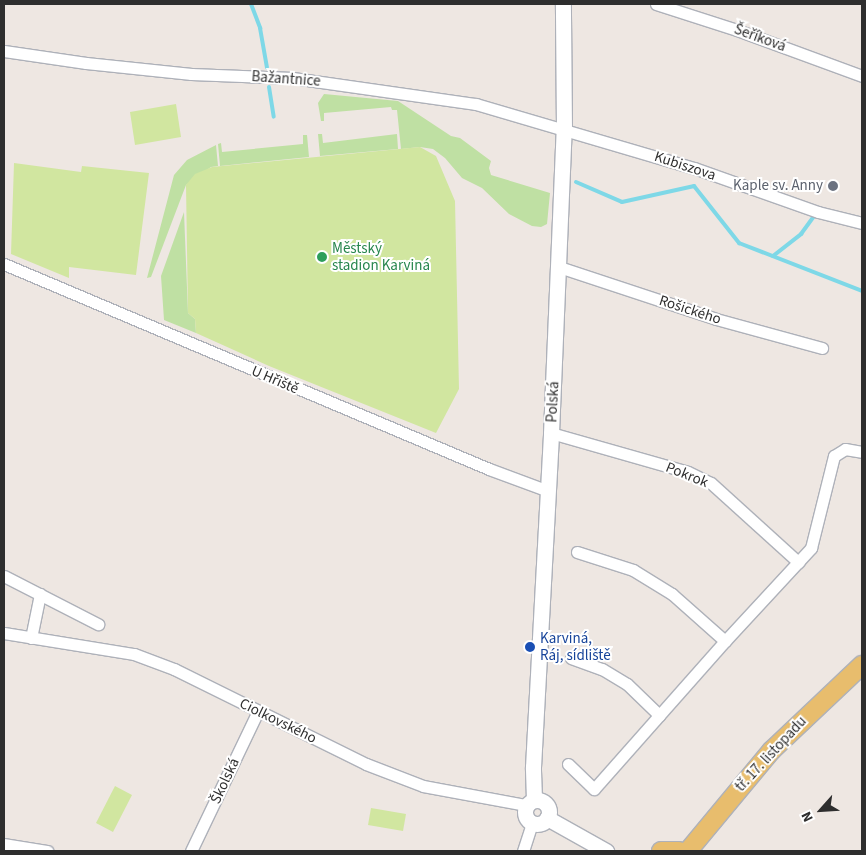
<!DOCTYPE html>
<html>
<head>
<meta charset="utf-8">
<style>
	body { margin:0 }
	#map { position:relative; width:866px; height:855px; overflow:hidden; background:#eee7e2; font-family:"Source Sans 3",sans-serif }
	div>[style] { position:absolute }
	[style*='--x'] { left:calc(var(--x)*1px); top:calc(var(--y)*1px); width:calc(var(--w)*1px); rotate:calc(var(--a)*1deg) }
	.green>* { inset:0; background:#bfe0a3 }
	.pitch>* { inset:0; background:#d1e6a0 }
	.stream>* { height:4px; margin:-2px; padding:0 2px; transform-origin:2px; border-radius:2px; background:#7ed8e7 }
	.roads { filter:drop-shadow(1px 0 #aeb1b9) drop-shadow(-1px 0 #aeb1b9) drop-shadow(0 1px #aeb1b9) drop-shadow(0 -1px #aeb1b9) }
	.street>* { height:11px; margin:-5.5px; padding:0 5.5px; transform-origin:5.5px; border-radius:5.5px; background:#fff }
	.secondary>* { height:15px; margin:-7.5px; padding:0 7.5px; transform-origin:7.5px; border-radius:7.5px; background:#fff }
	.secondary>.ring { margin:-7.5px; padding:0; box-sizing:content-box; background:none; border:15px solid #fff; border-radius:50% }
	.primary>* { height:18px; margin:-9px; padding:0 9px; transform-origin:9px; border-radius:9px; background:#e8bd6d }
	.dots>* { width:14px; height:14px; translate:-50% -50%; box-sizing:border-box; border:2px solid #fff; border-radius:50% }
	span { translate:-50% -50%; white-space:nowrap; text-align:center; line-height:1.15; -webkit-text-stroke:4px #fff; paint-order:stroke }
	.street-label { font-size:15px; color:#2e2e2e }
	.worship-label { font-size:15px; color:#5b616d }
	.right { translate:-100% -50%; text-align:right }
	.leisure-label { font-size:15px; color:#27864d }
	.left { translate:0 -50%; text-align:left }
	.transit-label { font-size:15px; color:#164399 }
	.frame { position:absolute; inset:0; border:5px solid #2e2e2e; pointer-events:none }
	.north { position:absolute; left:796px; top:785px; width:50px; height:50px; -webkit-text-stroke:4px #fff; paint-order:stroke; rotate:244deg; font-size:14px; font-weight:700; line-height:20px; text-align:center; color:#2e2e2e }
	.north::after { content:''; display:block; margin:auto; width:18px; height:22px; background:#2e2e2e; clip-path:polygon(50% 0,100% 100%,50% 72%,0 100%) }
</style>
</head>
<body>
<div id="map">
	<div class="green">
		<i style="clip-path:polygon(324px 94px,398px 101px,451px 136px,460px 138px,491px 161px,489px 168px,491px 175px,550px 193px,547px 224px,541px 227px,532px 226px,509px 214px,482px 188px,462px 178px,445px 158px,433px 149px,420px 147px,401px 149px,397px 110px,392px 110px,391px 107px,324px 113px,324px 121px,321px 121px,318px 103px)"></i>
		<i style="clip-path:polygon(318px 134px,322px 134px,323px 143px,397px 134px,398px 149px,320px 156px)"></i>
		<i style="clip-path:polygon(303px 135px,307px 135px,309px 157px,220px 166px,218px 144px,221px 143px,222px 152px,303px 144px)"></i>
		<i style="clip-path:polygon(216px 145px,218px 166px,211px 167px,186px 185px,151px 277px,147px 278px,174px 175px,187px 160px)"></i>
		<i style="clip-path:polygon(184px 212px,188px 313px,195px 319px,196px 333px,164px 320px,161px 276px)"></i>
	</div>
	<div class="pitch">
		<i style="clip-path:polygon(176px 104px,181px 137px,135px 145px,130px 112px)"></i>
		<i style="clip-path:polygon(420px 147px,436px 156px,455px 201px,459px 389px,436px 433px,269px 366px,196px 333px,195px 319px,188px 313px,186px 185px,195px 174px,212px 167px)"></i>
		<i style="clip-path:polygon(14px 163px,81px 172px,82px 166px,149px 173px,136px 275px,69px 267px,69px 278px,11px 254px)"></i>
		<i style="clip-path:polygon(115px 786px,132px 795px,113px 832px,96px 823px)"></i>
		<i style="clip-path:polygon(371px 808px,406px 814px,403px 831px,368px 825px)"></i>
	</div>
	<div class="stream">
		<i style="--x:251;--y:4;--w:26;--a:69"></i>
		<i style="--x:260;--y:28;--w:40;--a:80"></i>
		<i style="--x:269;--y:87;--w:30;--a:81"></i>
		<i style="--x:576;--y:182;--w:50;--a:23.5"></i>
		<i style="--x:622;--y:202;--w:74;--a:-12.5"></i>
		<i style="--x:694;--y:186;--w:73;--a:51.7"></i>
		<i style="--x:739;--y:243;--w:132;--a:21.3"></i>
		<i style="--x:773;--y:256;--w:36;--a:-38"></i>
		<i style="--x:801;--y:234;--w:26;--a:-54"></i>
	</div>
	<div class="roads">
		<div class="street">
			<i style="--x:656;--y:4;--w:85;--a:17.8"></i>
			<i style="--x:737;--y:30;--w:133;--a:20.2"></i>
			<i style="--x:4;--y:51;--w:83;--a:8.3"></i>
			<i style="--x:86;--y:63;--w:106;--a:6"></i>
			<i style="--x:191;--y:74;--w:102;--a:2.2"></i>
			<i style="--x:293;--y:78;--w:185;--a:8.1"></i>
			<i style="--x:476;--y:104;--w:227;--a:16.4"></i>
			<i style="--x:694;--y:168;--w:132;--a:19.5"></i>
			<i style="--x:818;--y:212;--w:45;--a:14"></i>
			<i style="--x:4;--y:264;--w:527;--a:22.91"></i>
			<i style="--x:489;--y:469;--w:63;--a:20.4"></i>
			<i style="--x:559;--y:267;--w:165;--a:18.3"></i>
			<i style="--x:716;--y:319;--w:110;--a:15.3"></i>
			<i style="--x:551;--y:433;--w:142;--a:15.9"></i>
			<i style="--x:688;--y:472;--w:25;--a:26"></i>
			<i style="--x:711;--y:483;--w:118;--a:42.2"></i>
			<i style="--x:577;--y:552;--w:59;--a:17.8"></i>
			<i style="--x:633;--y:570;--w:46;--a:31.6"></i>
			<i style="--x:672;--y:594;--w:71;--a:41.6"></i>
			<i style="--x:4;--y:576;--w:106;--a:27.1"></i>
			<i style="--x:4;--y:633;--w:132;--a:9.2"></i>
			<i style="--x:134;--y:654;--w:43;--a:20.6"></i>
			<i style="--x:174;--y:669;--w:214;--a:26.3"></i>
			<i style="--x:366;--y:764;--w:61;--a:21.1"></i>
			<i style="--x:423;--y:786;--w:105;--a:10.5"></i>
			<i style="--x:31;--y:638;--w:45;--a:-78.4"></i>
			<i style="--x:571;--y:658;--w:33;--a:20"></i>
			<i style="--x:602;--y:669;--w:29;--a:31"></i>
			<i style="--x:627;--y:684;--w:45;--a:44.1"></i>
			<i style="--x:568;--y:764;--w:36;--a:44"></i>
			<i style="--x:594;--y:789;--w:198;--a:-48.5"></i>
			<i style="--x:725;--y:641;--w:127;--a:-47.2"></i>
			<i style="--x:811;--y:548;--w:95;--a:-76"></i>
			<i style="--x:834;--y:456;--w:13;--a:-32"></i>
			<i style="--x:845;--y:449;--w:17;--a:10"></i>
			<i style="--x:4;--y:844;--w:44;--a:9.2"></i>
			<i style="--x:191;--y:851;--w:155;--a:-64.4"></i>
			<i style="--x:523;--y:851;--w:29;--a:-72"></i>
		</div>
		<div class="secondary">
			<i style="--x:534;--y:799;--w:32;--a:-92"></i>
			<i style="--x:533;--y:767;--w:334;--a:-86.9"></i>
			<i style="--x:551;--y:433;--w:304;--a:-87.6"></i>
			<i style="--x:564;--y:129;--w:125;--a:-90.5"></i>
			<i class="ring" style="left:525px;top:800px;width:9px;height:9px"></i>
			<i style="--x:547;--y:818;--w:68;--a:29.2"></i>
		</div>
		<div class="primary">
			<i style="--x:661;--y:851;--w:18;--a:0"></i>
			<i style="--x:688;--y:851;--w:131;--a:-50.3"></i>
			<i style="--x:772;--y:750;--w:124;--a:-43.4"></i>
		</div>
	</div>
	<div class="dots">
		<i style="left:833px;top:186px;background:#6b7280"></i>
		<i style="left:322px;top:257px;background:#2e9e5b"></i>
		<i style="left:530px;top:647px;background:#1a4fb4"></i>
	</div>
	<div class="street-label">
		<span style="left:760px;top:38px;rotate:20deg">Šeříková</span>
		<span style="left:286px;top:79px;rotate:4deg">Bažantnice</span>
		<span style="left:685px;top:166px;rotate:18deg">Kubiszova</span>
		<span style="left:690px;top:310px;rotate:18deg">Rošického</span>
		<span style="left:275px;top:380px;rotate:23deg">U Hřiště</span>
		<span style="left:553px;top:402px;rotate:-87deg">Polská</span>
		<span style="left:687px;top:475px;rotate:22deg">Pokrok</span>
		<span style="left:278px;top:721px;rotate:26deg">Ciolkovského</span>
		<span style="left:771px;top:754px;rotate:-47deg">tř. 17. listopadu</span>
		<span style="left:225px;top:781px;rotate:-65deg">Školská</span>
	</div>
	<div class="worship-label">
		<span class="right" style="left:823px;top:186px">Kaple sv. Anny</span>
	</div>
	<div class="leisure-label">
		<span class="left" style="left:332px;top:257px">Městský<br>stadion Karviná</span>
	</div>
	<div class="transit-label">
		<span class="left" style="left:540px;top:647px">Karviná,<br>Ráj, sídliště</span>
	</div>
	<div class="frame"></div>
	<div class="north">N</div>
</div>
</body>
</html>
